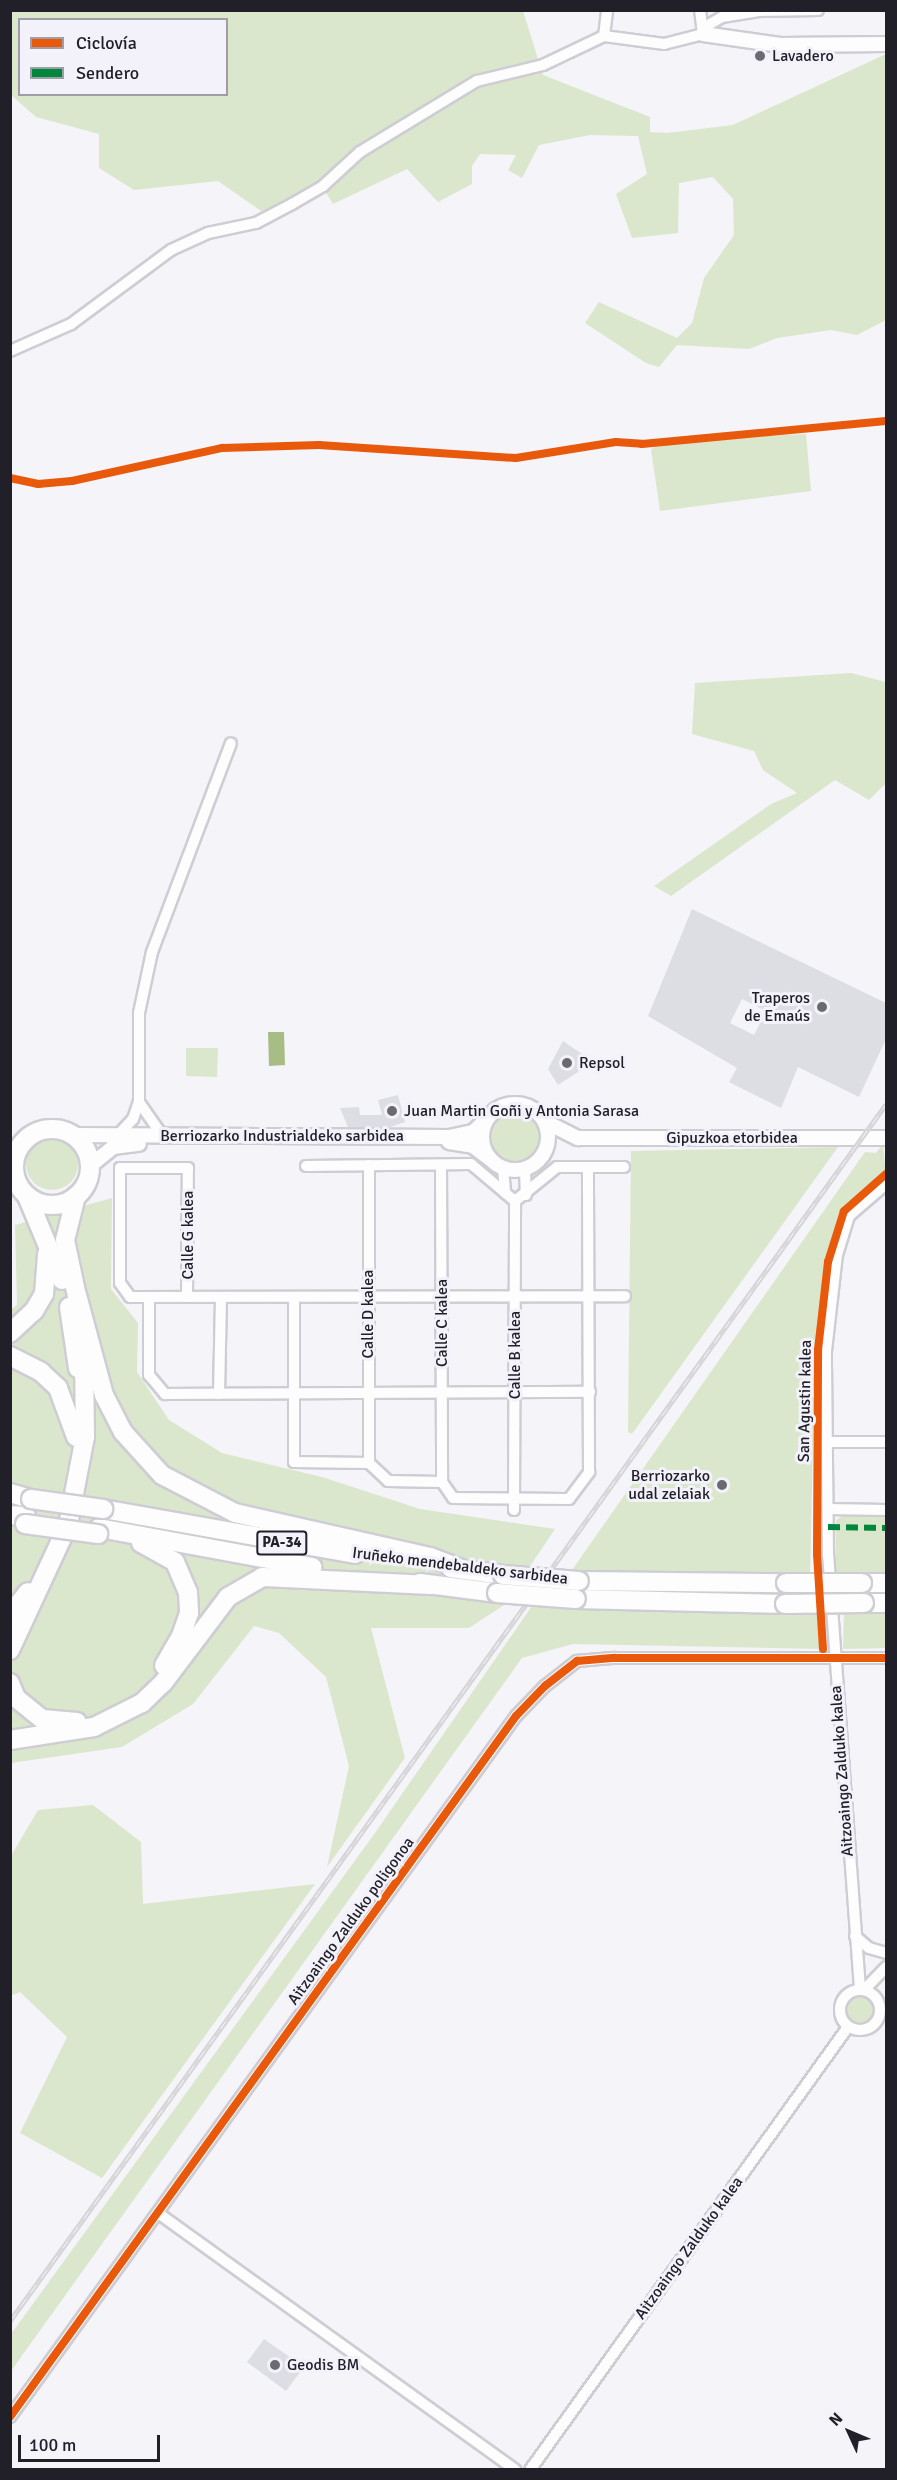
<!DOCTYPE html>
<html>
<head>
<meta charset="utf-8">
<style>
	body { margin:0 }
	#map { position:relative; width:897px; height:2480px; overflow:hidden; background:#f4f4f9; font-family:Signika,sans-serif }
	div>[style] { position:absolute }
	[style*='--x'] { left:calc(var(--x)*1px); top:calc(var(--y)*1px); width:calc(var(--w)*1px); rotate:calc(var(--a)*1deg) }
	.green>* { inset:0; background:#dbe7cc }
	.round { border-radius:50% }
	.water>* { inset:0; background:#a8bd85 }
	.building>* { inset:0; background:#dddde4 }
	.roads { filter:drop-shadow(2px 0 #cecdd4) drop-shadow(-2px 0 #cecdd4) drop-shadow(0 2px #cecdd4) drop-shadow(0 -2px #cecdd4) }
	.street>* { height:10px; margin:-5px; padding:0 5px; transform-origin:5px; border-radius:5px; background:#fdfdfe }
	.street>.ring { margin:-5px; padding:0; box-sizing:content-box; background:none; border:10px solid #fdfdfe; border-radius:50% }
	.secondary>* { height:14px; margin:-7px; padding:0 7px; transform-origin:7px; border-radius:7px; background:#fdfdfe }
	.secondary>.ring { margin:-7px; padding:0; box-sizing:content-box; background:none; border:14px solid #fdfdfe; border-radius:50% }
	.highway>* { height:18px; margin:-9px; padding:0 9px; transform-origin:9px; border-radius:9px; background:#fdfdfe }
	.highway>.ring { margin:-9px; padding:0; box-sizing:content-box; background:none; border:18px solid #fdfdfe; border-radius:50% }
	.rail>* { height:5px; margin-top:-2.5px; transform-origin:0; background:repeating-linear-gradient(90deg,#f3f2fb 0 9px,#d5d5d7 0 18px); box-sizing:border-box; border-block:2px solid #d5d5d7 }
	.bridges { filter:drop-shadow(2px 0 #cecdd4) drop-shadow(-2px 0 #cecdd4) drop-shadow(0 2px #cecdd4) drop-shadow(0 -2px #cecdd4) }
	.highway-bridge>* { height:18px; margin:-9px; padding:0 9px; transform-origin:9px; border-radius:9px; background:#fdfdfe }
	.quiet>* { height:6px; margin-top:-3px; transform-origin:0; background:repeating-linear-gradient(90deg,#00873e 0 12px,transparent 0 18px) }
	.cycleway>* { height:8px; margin:-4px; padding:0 4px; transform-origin:4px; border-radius:4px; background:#e8590c }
	.dots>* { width:16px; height:16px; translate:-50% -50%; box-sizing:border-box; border:3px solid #f3f2fb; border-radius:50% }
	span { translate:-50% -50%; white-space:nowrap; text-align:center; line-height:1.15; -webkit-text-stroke:6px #f3f2fb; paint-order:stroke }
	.shield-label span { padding:2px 4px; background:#f3f2fb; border:2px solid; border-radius:4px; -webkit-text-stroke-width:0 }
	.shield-label { font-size:15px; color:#212028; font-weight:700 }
	.poi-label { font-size:16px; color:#212028 }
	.left { translate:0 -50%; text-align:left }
	.right { translate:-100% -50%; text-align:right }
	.street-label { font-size:16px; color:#212028 }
	.frame { position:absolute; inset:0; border:12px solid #212028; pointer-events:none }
	.legend { position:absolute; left:18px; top:18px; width:210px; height:78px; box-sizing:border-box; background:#f3f2fb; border:2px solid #9f9ea7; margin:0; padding:8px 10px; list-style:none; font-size:18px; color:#212028 }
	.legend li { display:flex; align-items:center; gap:12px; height:30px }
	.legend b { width:30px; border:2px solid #9f9ea7 }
	.north { position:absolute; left:819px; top:2402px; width:60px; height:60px; -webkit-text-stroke:4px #f3f2fb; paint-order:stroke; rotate:314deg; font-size:16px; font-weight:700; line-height:24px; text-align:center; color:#212028 }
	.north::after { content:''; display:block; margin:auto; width:21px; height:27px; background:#212028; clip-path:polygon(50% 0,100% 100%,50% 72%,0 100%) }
	.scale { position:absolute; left:18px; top:2435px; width:142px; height:27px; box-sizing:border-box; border:3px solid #212028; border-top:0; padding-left:8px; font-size:18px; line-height:21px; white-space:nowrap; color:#212028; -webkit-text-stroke:4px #f3f2fb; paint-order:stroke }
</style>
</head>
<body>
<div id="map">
	<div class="green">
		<i style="clip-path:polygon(evenodd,11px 10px,523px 11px,543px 75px,650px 117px,650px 132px,667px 133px,733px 125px,886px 54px,886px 320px,857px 335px,831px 330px,777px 338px,749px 349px,677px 345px,659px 367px,646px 363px,585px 323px,599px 302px,677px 338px,692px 323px,704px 278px,734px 235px,733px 199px,713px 177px,679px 183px,678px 233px,632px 238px,616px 194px,647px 174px,638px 136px,590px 135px,539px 145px,522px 178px,508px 170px,516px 155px,480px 154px,472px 166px,472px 184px,438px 202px,407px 169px,333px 204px,322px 186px,264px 213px,218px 181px,134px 190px,99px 168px,99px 134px,36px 117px,11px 95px,11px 10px,20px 20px,226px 20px,226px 94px,20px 94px,20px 20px)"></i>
		<i style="clip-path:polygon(806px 434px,811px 491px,660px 511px,651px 449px,667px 441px)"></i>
		<i style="clip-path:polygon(851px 673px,886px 682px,886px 783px,869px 800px,835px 780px,671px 896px,654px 886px,771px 804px,797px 793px,763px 770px,754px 751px,692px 734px,695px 683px)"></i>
		<i style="clip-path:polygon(186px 1048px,218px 1048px,217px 1077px,186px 1076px)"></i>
		<i class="round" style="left:487px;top:1109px;width:58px;height:58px"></i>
		<i class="round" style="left:26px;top:1138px;width:52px;height:52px"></i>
		<i style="clip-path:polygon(883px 1143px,886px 1177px,848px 1209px,830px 1261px,819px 1390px,810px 1391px,814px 1400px,810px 1575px,572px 1570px,865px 1152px,876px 1153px)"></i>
		<i style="clip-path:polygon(838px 1147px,632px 1434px,628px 1432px,631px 1151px)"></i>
		<i style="clip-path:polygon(112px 1198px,111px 1289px,138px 1323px,137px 1372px,169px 1420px,222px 1453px,322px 1477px,420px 1509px,555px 1529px,504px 1605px,469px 1628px,371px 1628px,405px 1758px,327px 1867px,349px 1766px,326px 1677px,279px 1633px,254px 1626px,193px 1704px,122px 1747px,11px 1763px,10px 1310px,17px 1305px,15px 1225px)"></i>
		<i style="clip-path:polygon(842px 1516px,886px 1516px,886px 1576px,835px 1575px,836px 1520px)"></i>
		<i style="clip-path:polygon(532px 1606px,819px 1614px,822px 1649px,573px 1644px,522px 1658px,11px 2371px,11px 2334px,375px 1833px)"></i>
		<i style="clip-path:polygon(844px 1613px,886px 1613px,886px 1648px,843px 1649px)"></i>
		<i style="clip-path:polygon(93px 1805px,141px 1842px,143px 1904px,315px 1884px,102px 2178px,20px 2133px,67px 2037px,20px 1992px,10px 1996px,11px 1856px,38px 1810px)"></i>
		<i class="round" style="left:847px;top:1997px;width:28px;height:28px"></i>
	</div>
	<div class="water">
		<i style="clip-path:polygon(268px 1032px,284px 1032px,285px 1065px,269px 1066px)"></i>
	</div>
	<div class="building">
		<i style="clip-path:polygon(evenodd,692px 909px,886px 1003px,886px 1039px,859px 1097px,798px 1067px,781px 1108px,729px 1082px,737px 1068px,648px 1016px,692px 909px,742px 999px,766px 1011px,754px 1035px,730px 1023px,742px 999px)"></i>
		<i style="clip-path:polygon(563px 1041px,585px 1056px,578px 1072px,558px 1085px,548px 1069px)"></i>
		<i style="clip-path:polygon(398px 1095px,405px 1122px,387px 1128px,348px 1127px,340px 1108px,359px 1107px,360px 1115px,382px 1115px,378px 1100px)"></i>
		<i style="clip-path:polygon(264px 2339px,304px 2367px,286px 2391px,247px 2362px)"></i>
	</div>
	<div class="roads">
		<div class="street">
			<i style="--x:703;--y:28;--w:22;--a:-30"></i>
			<i style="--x:722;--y:17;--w:36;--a:-9"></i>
			<i style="--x:758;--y:11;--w:60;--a:-1"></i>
			<i style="--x:604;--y:36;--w:26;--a:-83"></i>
			<i style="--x:10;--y:351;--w:67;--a:-23.9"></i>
			<i style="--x:71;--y:324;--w:124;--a:-36.5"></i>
			<i style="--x:171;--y:250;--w:41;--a:-24.7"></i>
			<i style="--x:208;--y:233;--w:49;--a:-11.8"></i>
			<i style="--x:256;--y:223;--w:41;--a:-27.8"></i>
			<i style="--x:292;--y:204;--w:36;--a:-30"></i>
			<i style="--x:323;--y:186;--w:50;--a:-42.6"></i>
			<i style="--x:360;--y:152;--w:137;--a:-31.3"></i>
			<i style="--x:477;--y:81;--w:68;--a:-13.6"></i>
			<i style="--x:543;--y:65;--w:68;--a:-25.4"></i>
			<i style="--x:604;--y:36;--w:61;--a:7.6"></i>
			<i style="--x:664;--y:44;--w:40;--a:-14.4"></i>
			<i style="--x:703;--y:34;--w:24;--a:-97"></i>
			<i style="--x:139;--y:1102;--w:40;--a:55.1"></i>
			<i style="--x:118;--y:1135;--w:22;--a:-47"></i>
			<i style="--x:133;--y:1119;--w:18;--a:-71"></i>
			<i style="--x:139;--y:1102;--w:89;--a:-90"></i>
			<i style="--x:139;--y:1013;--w:62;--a:-78"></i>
			<i style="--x:152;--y:952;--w:223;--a:-69.3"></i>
			<i style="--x:369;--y:1165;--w:298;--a:90"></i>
			<i style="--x:441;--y:1165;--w:317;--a:89.8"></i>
			<i style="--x:306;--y:1166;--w:165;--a:-0.7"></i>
			<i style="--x:471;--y:1164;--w:57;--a:40.1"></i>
			<i style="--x:515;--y:1201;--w:54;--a:-39"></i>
			<i style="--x:557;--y:1167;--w:67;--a:0"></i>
			<i style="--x:503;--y:1168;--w:25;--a:85"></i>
			<i style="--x:525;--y:1169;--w:26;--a:88"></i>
			<i style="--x:149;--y:1297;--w:78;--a:90"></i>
			<i style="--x:149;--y:1375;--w:25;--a:50"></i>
			<i style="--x:165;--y:1394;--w:425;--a:-0.3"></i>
			<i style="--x:187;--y:1297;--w:129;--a:-89.6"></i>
			<i style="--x:188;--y:1168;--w:68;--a:180"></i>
			<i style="--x:120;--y:1168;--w:115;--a:90"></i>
			<i style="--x:120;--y:1283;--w:17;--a:54"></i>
			<i style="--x:130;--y:1297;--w:495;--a:-0.1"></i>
			<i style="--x:294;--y:1297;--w:165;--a:90"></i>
			<i style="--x:294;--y:1462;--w:75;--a:0.8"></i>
			<i style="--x:369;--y:1463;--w:26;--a:43"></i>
			<i style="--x:388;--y:1481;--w:54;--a:1.1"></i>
			<i style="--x:442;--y:1482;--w:19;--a:55"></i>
			<i style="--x:453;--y:1498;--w:116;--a:0.5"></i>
			<i style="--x:569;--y:1499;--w:34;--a:-53"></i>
			<i style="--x:589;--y:1472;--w:305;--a:-90.2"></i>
			<i style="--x:219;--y:1394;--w:97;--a:-88.8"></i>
			<i style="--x:827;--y:1442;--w:59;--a:0"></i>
			<i style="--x:828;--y:1509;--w:58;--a:1"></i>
			<i style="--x:514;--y:1510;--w:309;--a:-89.8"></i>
			<i style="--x:855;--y:1936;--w:18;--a:41"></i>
			<i style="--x:869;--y:1948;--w:18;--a:16"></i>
			<i style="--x:860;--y:1989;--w:435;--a:-94.2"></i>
			<i style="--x:828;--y:1555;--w:204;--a:-90.6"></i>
			<i style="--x:826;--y:1351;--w:97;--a:-83.5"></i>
			<i style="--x:837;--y:1255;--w:41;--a:-72.9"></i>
			<i style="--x:849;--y:1216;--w:49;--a:-40.9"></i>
			<i class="ring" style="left:840px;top:1990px;width:30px;height:30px"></i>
			<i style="--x:864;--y:1990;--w:32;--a:-46"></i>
			<i style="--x:158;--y:2213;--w:440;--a:35.7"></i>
			<i style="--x:10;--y:2417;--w:865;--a:-54.18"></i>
			<i style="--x:516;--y:1716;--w:42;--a:-46"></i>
			<i style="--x:545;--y:1686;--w:41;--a:-38"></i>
			<i style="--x:577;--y:1661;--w:38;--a:-5"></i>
			<i style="--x:615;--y:1658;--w:271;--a:0"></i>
			<i style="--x:530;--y:2470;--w:545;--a:-54.33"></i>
		</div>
		<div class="secondary">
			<i style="--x:703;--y:34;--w:78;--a:8.1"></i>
			<i style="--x:780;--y:45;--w:106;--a:-0.5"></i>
			<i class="ring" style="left:482px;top:1104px;width:52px;height:52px"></i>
			<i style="--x:546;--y:1122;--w:36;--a:27"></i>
			<i style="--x:578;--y:1138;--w:308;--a:0"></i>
			<i style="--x:74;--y:1135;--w:375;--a:0.3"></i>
			<i style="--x:449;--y:1137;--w:25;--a:-12"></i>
			<i style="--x:473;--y:1132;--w:16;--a:-43"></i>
			<i style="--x:449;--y:1142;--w:24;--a:9"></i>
			<i style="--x:473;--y:1146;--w:21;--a:37"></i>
			<i style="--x:91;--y:1165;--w:28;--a:-39"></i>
			<i style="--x:113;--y:1147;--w:26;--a:-7"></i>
		</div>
		<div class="highway">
			<i class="ring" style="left:14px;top:1129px;width:58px;height:58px"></i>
			<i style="--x:27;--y:1196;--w:91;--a:67.4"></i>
			<i style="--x:76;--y:1196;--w:45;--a:104"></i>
			<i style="--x:65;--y:1240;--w:67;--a:78"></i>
			<i style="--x:77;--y:1295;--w:104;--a:74.9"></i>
			<i style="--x:104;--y:1395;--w:42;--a:62.8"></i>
			<i style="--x:123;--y:1432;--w:58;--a:47.8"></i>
			<i style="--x:162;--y:1475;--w:82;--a:27.5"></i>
			<i style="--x:235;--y:1513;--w:200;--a:12.7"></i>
			<i style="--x:430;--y:1557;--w:34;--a:21"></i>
			<i style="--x:69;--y:1307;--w:62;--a:81.6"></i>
			<i style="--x:10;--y:1333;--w:33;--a:-43"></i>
			<i style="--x:34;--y:1311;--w:20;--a:-60"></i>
			<i style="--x:44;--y:1294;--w:40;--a:-85.7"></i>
			<i style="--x:10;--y:1356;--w:35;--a:27"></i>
			<i style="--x:41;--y:1372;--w:23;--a:43"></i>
			<i style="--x:58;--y:1388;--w:52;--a:69.8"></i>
			<i style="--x:10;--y:1493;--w:22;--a:16"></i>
			<i style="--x:103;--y:1509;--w:256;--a:10.1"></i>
			<i style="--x:10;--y:1515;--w:16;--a:4"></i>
			<i style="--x:99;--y:1528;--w:217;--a:10.4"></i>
			<i style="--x:141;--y:1543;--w:39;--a:29"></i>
			<i style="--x:175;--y:1562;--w:33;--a:67"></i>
			<i style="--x:188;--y:1592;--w:21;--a:87"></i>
			<i style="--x:189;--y:1613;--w:24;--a:109"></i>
			<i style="--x:181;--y:1636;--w:34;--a:120"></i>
			<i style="--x:451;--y:1568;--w:52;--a:7.7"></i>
			<i style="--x:579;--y:1581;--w:207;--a:0.6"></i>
			<i style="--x:420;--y:1583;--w:78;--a:7.4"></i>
			<i style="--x:862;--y:1583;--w:24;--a:0"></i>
			<i style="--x:576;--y:1599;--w:209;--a:1.4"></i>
			<i style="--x:864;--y:1603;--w:22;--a:0"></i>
			<i style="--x:10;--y:1615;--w:29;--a:-52"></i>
			<i style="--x:10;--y:1650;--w:138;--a:-65.1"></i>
			<i style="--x:68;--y:1525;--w:90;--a:-79.1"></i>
			<i style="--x:85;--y:1437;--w:83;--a:-90.7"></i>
			<i style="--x:10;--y:1683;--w:16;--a:68"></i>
			<i style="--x:16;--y:1698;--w:33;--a:39"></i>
			<i style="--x:42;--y:1719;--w:35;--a:5"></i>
			<i style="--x:10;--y:1740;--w:85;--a:-8.8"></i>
			<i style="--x:94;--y:1727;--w:54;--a:-26.6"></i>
			<i style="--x:142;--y:1703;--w:29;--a:-44"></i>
			<i style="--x:163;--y:1683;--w:108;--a:-52.9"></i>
			<i style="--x:228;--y:1597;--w:39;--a:-30"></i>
			<i style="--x:262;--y:1577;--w:170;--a:2.7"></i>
		</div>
	</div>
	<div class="rail">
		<i style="--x:10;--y:2321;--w:1499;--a:-54.25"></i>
	</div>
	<div class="bridges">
		<div class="highway-bridge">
			<i style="--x:31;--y:1499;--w:73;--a:7.9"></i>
			<i style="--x:25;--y:1524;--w:74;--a:7.8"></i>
			<i style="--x:503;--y:1575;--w:76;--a:4.5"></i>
			<i style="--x:786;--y:1583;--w:76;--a:0"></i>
			<i style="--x:497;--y:1593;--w:79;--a:4.3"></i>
			<i style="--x:785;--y:1604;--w:79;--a:-0.7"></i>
		</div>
	</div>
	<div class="quiet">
		<i style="--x:828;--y:1527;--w:58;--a:1"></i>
	</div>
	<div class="cycleway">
		<i style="--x:10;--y:478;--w:29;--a:12"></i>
		<i style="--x:38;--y:484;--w:34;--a:-5"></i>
		<i style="--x:72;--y:481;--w:154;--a:-12.4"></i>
		<i style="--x:222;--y:448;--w:97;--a:-1.8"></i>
		<i style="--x:319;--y:445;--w:197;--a:3.8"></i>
		<i style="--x:516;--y:458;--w:101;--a:-9.1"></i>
		<i style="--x:616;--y:442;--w:26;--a:4"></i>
		<i style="--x:642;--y:444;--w:245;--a:-5.4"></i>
		<i style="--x:823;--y:1649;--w:95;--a:-93.6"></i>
		<i style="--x:817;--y:1554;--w:204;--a:-89.7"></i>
		<i style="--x:818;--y:1350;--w:89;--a:-83.5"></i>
		<i style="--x:828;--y:1262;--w:53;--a:-72.6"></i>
		<i style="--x:844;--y:1211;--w:56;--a:-41.4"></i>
		<i style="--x:10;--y:2417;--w:865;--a:-54.18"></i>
		<i style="--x:516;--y:1716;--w:42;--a:-46"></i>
		<i style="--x:545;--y:1686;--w:41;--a:-38"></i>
		<i style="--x:577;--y:1661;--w:38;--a:-5"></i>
		<i style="--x:615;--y:1658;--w:271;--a:0"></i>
	</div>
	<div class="dots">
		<i style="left:760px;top:56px;background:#6b6a71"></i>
		<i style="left:822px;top:1007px;background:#6b6a71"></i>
		<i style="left:567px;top:1063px;background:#6b6a71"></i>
		<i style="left:392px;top:1111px;background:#6b6a71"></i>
		<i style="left:722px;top:1485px;background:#6b6a71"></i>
		<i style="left:275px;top:2365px;background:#6b6a71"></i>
	</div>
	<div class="shield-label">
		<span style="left:282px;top:1543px">PA-34</span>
	</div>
	<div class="poi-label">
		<span class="left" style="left:772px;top:56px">Lavadero</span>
		<span class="right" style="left:810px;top:1007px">Traperos<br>de Emaús</span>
		<span class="left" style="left:579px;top:1063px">Repsol</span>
		<span class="left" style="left:404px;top:1111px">Juan Martin Goñi y Antonia Sarasa</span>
		<span class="right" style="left:710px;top:1485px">Berriozarko<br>udal zelaiak</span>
		<span class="left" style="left:287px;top:2365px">Geodis BM</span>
	</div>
	<div class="street-label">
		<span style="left:282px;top:1136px">Berriozarko Industrialdeko sarbidea</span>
		<span style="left:732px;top:1138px">Gipuzkoa etorbidea</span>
		<span style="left:188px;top:1235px;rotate:-90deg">Calle G kalea</span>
		<span style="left:368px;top:1314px;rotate:-90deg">Calle D kalea</span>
		<span style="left:442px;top:1323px;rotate:-90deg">Calle C kalea</span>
		<span style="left:515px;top:1355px;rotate:-90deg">Calle B kalea</span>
		<span style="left:805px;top:1401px;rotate:-89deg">San Agustin kalea</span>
		<span style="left:460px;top:1566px;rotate:7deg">Iruñeko mendebaldeko sarbidea</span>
		<span style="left:842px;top:1771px;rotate:-94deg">Aitzoaingo Zalduko kalea</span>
		<span style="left:351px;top:1921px;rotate:-54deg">Aitzoaingo Zalduko poligonoa</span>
		<span style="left:689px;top:2248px;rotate:-54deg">Aitzoaingo Zalduko kalea</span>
	</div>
	<div class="frame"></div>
	<ul class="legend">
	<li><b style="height:8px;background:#e8590c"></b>Ciclovía</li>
	<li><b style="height:8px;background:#00873e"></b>Sendero</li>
	</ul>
	<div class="north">N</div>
	<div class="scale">100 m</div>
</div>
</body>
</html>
